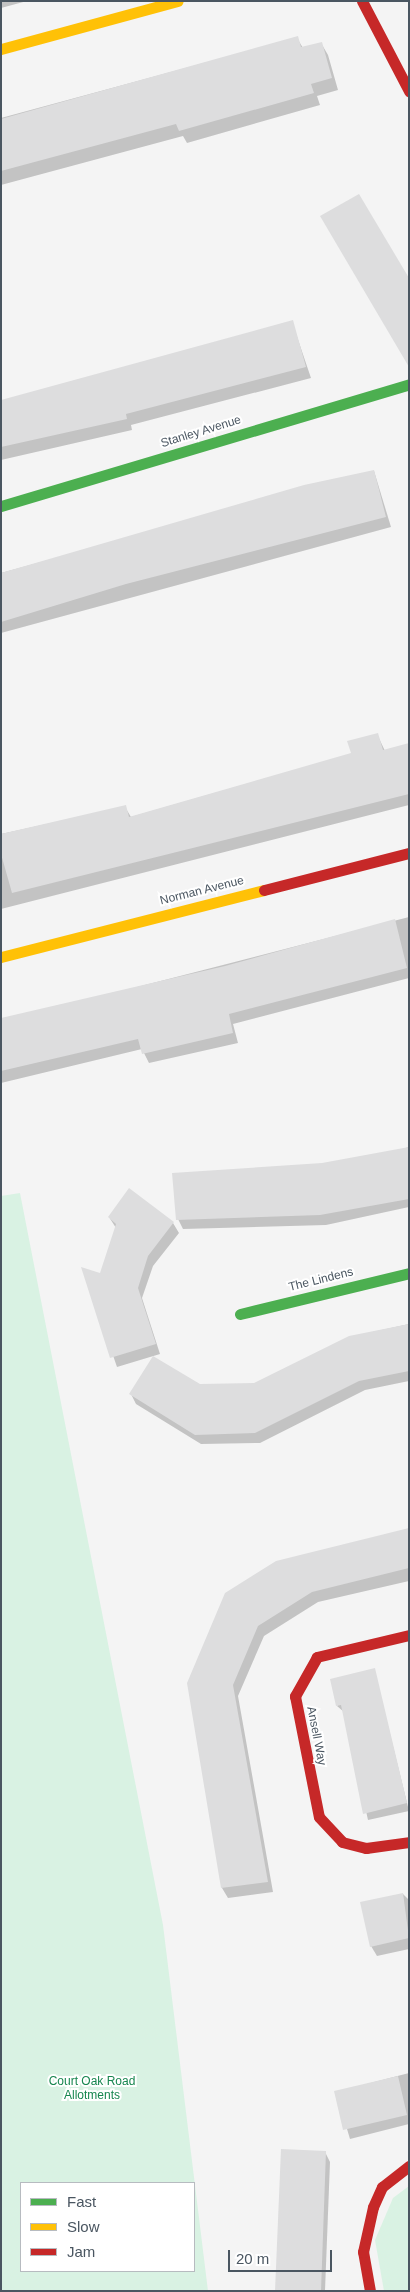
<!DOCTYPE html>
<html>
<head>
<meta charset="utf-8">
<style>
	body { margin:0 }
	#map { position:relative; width:410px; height:2292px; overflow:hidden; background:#f4f4f4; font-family:Helvetica,sans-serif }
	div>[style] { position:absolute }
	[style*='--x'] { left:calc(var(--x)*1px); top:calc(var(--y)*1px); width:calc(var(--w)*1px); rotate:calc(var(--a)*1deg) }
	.green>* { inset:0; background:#d9f2e3 }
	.shadow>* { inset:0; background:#0003 }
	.building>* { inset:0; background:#ddddde }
	.fast>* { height:11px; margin:-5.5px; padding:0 5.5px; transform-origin:5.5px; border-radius:5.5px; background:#4caf50 }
	.slow>* { height:11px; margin:-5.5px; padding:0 5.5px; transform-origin:5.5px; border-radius:5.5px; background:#ffc107 }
	.jam>* { height:11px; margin:-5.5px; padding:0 5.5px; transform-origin:5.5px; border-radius:5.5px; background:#c62828 }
	span { translate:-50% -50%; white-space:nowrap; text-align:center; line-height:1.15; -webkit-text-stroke:4px #fff; paint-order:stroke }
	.street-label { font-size:12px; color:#4a5661 }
	.park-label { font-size:12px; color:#17864f }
	.frame { position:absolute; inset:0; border:2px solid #4a5661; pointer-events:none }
	.legend { position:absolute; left:20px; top:2182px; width:175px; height:90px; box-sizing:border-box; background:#fff; border:1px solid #b7bbc0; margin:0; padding:6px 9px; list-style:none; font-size:15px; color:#4a5661 }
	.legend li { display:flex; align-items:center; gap:10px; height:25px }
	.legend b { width:25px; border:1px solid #b7bbc0 }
	.scale { position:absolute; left:228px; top:2250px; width:104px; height:22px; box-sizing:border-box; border:2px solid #4a5661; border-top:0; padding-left:6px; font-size:15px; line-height:18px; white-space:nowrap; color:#4a5661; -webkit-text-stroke:4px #fff; paint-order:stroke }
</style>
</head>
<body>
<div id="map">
	<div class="green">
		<i style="clip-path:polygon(evenodd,20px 1193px,163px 1925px,208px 2291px,1px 2291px,1px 1196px,20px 1193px,21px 2183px,194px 2183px,194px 2271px,21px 2271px,21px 2183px)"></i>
		<i style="clip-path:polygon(409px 2186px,409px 2291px,384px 2291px,375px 2240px,393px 2198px)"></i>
	</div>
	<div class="shadow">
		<i style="clip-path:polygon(1px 1px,27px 1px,1px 8px)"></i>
		<i style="clip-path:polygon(297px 38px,303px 48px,321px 43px,328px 55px,338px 90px,317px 96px,320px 105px,187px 143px,183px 136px,1px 185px,1px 118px)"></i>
		<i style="clip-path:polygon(292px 322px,311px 378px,131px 425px,132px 430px,1px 460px,1px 401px)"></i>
		<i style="clip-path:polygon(374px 471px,391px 527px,1px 633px,1px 573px)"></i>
		<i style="clip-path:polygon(377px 734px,385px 751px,409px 744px,409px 805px,1px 909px,1px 834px,125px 807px,131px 817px,352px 754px)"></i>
		<i style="clip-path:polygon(409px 917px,409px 978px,233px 1024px,238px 1043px,149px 1063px,142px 1049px,1px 1083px,1px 1022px)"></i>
		<i style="clip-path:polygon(409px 1147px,409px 1207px,326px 1225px,183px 1229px,178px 1219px)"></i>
		<i style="clip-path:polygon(109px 1217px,173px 1223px,179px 1233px,153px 1266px,142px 1298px,160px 1354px,117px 1367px,83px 1269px,101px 1275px,116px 1228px)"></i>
		<i style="clip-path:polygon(409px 1324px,409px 1381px,365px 1390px,260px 1443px,201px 1444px,136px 1404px,131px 1394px,254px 1384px,350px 1337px)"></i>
		<i style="clip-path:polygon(409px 1532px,409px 1581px,318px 1602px,264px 1636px,238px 1696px,273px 1892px,228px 1898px,222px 1888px,226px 1594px)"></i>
		<i style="clip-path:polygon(374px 1669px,409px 1811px,368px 1820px,344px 1712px,337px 1706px)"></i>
		<i style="clip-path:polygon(403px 1894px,409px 1900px,409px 1949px,377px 1956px,371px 1946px)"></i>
		<i style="clip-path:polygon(409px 2073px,409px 2124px,350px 2139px,336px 2092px)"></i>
		<i style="clip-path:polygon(325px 2152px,330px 2162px,325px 2291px,276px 2291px)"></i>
	</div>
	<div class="building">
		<i style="clip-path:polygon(298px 36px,301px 47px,322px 42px,332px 78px,311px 84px,314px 93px,179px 131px,176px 124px,1px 171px,1px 119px)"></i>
		<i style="clip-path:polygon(359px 194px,409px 278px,409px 367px,320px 216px)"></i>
		<i style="clip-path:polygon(293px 320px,306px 367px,126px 414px,127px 419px,1px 447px,1px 400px)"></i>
		<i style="clip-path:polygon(374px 470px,386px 517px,126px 584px,1px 622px,1px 573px,304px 485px)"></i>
		<i style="clip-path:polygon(378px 733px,383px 750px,409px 743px,409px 794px,12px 893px,1px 854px,1px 834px,126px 805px,129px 817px,351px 753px,347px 741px)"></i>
		<i style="clip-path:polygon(395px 919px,407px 968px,229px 1014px,233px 1033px,142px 1054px,138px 1039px,1px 1071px,1px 1018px,225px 966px)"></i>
		<i style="clip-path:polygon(409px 1147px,409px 1199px,320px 1215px,176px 1220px,172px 1173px,322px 1163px)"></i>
		<i style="clip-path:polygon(129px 1188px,174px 1222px,148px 1256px,138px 1288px,156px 1344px,110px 1358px,81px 1267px,100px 1273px,116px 1224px,108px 1217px)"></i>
		<i style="clip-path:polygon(409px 1324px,409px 1371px,359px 1381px,255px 1433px,195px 1435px,129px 1394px,153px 1356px,200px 1384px,254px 1383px,349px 1336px)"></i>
		<i style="clip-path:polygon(409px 1528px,409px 1568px,312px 1592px,258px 1626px,233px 1685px,268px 1882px,221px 1888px,187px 1683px,225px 1593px,276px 1561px)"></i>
		<i style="clip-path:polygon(375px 1668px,407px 1803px,363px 1814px,341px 1705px,336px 1706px,330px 1679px)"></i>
		<i style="clip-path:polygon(403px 1893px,409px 1938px,370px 1947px,360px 1902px)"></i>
		<i style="clip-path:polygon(398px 2076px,407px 2115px,343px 2130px,334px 2091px)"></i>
		<i style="clip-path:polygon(281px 2149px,326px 2151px,321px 2291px,275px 2291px)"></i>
	</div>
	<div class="fast">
		<i style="--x:1;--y:506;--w:426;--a:-16.6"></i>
		<i style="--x:240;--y:1314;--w:174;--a:-13.6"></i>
	</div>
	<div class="slow">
		<i style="--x:1;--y:49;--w:183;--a:-15.2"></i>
		<i style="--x:1;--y:957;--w:271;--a:-14.3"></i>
	</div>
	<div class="jam">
		<i style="--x:362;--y:1;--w:102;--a:62.4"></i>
		<i style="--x:264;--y:890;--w:150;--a:-14.3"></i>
		<i style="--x:409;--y:1635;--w:95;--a:166.6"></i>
		<i style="--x:317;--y:1657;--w:45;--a:119.4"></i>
		<i style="--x:295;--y:1696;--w:123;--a:78.8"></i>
		<i style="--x:319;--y:1817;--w:34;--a:47"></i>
		<i style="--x:342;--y:1842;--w:25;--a:14"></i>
		<i style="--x:366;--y:1848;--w:43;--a:-7.9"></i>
		<i style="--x:370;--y:2291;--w:40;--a:-100"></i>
		<i style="--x:363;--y:2252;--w:46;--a:-77.5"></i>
		<i style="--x:373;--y:2207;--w:22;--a:-66"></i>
		<i style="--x:382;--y:2187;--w:34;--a:-38"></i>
	</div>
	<div class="street-label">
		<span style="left:201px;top:432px;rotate:-17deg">Stanley Avenue</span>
		<span style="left:202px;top:891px;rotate:-14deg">Norman Avenue</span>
		<span style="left:321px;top:1280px;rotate:-14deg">The Lindens</span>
		<span style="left:316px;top:1736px;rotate:79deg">Ansell Way</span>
	</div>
	<div class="park-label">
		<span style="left:92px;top:2089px">Court Oak Road<br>Allotments</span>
	</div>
	<div class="frame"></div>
	<ul class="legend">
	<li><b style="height:6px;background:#4caf50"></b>Fast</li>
	<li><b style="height:6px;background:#ffc107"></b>Slow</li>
	<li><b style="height:6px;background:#c62828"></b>Jam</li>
	</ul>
	<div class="scale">20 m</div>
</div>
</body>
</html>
